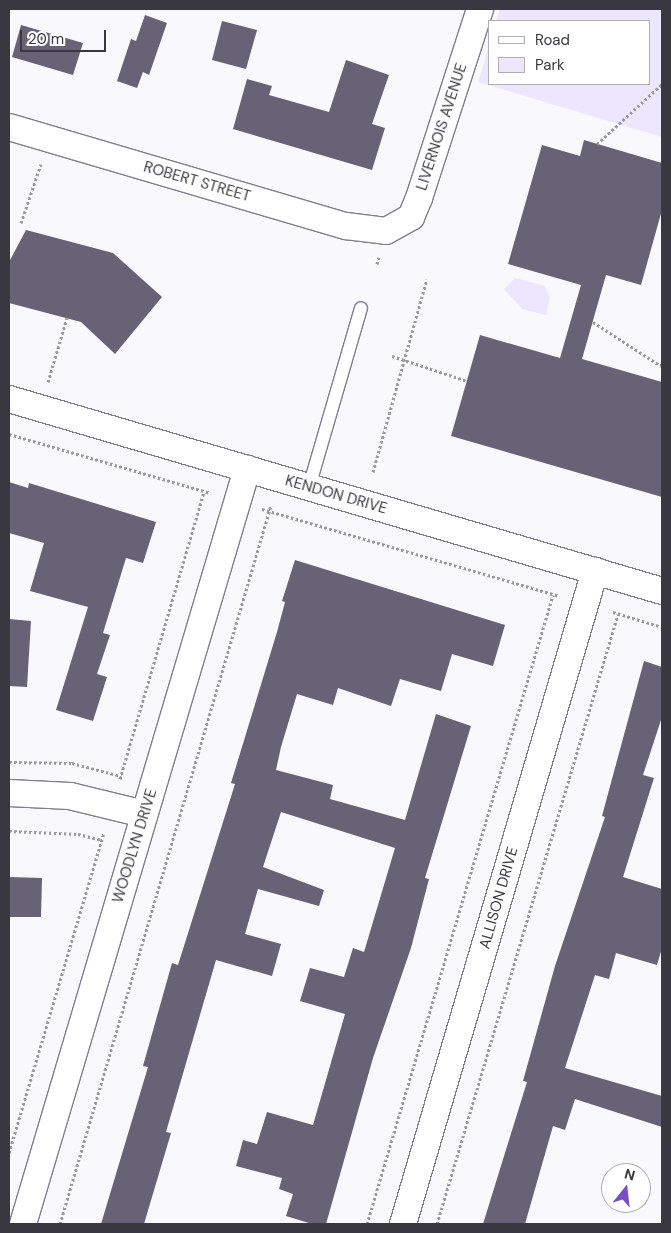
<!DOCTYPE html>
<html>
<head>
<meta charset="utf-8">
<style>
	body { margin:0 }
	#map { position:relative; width:671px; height:1233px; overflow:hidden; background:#f9f8fd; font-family:"DM Sans",sans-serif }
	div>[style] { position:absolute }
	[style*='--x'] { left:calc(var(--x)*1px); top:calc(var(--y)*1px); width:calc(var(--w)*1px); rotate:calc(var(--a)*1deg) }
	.green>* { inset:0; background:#ede6ff }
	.building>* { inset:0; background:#676276 }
	.path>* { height:3px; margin-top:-1.5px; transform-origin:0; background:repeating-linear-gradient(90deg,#9b99a0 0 2.5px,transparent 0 5px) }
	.roads { filter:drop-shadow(1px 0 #817c91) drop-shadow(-1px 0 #817c91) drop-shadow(0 1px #817c91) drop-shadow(0 -1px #817c91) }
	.service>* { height:12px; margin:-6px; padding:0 6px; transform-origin:6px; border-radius:6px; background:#fff }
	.minor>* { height:26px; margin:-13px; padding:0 13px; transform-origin:13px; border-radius:13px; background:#fff }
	span { translate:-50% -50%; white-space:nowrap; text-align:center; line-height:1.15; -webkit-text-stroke:5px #fff; paint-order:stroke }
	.street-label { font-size:15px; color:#393740 }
	.frame { position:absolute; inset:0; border:10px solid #393740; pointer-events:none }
	.legend { position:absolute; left:488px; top:20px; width:162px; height:65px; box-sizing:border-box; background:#fff; border:1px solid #b0afb3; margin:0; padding:6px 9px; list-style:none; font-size:15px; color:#393740 }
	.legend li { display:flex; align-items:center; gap:10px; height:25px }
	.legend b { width:25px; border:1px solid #b0afb3 }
	.north { position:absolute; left:601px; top:1163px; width:50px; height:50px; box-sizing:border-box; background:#fff; border:1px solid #b0afb3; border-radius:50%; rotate:16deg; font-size:14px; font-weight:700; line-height:20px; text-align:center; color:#393740 }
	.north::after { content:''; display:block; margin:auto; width:18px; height:22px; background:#7b4ec6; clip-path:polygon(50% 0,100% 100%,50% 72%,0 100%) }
	.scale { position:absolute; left:20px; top:30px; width:86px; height:22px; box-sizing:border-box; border:2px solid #393740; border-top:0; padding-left:6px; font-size:15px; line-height:18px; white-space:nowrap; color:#393740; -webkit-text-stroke:4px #fff; paint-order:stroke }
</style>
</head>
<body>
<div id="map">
	<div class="green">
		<i style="clip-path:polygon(500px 9px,662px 9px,662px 137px,478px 82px,490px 43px,490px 84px,650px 84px,650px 21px,496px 21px)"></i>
		<i style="clip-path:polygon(515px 278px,545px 286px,550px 297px,546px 315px,522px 309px,504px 289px)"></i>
	</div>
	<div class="building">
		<i style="clip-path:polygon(145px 15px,167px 23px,149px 75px,143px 72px,137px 88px,117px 81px,131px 39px,136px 41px)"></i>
		<i style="clip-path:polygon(222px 21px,257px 30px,246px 69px,212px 60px)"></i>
		<i style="clip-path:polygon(21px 25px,83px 43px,73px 75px,12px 57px)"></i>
		<i style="clip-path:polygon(346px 60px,389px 75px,372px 124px,385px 128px,372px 170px,233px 129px,247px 79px,272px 86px,269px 95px,329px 112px)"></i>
		<i style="clip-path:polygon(584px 140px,662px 163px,662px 210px,641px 285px,606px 275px,582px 359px,662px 382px,662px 497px,451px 436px,480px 335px,560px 358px,581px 285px,508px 264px,542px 145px,580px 156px)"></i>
		<i style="clip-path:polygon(26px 230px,113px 253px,162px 297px,115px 354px,81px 322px,9px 303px,9px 262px)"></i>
		<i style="clip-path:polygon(9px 482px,28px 488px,29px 483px,156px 522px,143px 563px,126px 558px,103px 633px,110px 635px,97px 674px,107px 677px,93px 721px,56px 710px,88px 607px,30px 591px,44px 543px,9px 533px)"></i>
		<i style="clip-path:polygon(295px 560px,505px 625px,493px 666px,452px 654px,441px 691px,400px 679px,391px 706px,338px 688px,333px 705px,297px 694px,281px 747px,276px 770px,333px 785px,330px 799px,405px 820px,436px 714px,471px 726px,425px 878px,429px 879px,411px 948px,373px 1058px,326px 1224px,312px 1224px,286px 1216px,293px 1194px,279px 1189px,282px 1178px,236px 1166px,243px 1140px,257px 1144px,267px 1112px,313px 1125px,345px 1014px,300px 1001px,310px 968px,344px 977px,353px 948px,364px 952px,395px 848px,281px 812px,263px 867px,324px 890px,319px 906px,258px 889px,245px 934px,281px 944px,272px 976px,216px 960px,166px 1132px,171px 1133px,144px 1224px,101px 1224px,148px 1067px,143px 1066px,172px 963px,178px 965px,235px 784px,231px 783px,277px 632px,285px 602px,282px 601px)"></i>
		<i style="clip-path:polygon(9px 619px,31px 621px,27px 687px,9px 686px)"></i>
		<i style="clip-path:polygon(644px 661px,662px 667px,662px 717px,643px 775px,654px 778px,623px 877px,662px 889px,662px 948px,657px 965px,616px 953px,609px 979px,595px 975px,565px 1068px,662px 1096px,662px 1127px,575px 1099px,565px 1130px,553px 1126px,525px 1224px,483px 1224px,527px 1082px,523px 1081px,555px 966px,605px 817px,602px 816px)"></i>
		<i style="clip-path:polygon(9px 877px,42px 878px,41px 917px,9px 917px)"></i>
	</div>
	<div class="path">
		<i style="--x:597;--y:144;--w:88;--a:-42.7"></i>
		<i style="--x:21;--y:223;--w:62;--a:-71.3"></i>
		<i style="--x:377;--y:264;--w:7;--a:-74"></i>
		<i style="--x:593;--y:322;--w:81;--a:32.9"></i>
		<i style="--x:661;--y:366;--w:5;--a:-79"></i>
		<i style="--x:392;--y:356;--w:79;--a:18.4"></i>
		<i style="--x:48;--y:382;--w:67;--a:-73.5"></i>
		<i style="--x:9;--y:434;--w:210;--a:16.3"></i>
		<i style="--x:373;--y:472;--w:200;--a:-74.4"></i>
		<i style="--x:262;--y:509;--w:309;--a:16.3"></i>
		<i style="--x:613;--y:612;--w:51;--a:17"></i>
		<i style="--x:9;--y:762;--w:63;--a:0.9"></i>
		<i style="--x:72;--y:763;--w:51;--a:14.9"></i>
		<i style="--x:120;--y:779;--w:299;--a:-73.7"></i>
		<i style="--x:9;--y:831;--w:69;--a:2.5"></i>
		<i style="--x:78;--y:834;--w:25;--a:14"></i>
		<i style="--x:9;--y:1153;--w:334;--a:-73.5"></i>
		<i style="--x:60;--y:1224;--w:749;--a:-73.64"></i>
		<i style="--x:367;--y:1224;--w:656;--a:-73.53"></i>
		<i style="--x:437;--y:1224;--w:636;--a:-73.47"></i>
	</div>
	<div class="roads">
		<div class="service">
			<i style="--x:309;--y:487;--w:186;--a:-73.8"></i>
		</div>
		<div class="minor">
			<i style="--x:9;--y:127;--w:351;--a:16.4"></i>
			<i style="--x:346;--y:226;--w:40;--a:7.1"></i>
			<i style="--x:386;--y:231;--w:29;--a:-29"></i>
			<i style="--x:411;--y:217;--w:21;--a:-67"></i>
			<i style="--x:419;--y:198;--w:199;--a:-72.1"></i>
			<i style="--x:9;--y:399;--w:681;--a:16.38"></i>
			<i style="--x:9;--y:793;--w:61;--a:2.8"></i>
			<i style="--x:70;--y:796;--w:76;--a:13.7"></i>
			<i style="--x:23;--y:1224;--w:788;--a:-73.47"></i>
			<i style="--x:403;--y:1224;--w:681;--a:-73.62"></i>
		</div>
	</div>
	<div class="street-label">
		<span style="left:442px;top:127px;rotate:-72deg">LIVERNOIS AVENUE</span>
		<span style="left:197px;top:182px;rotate:16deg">ROBERT STREET</span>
		<span style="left:336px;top:495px;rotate:16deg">KENDON DRIVE</span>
		<span style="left:135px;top:846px;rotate:-73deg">WOODLYN DRIVE</span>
		<span style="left:499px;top:898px;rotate:-74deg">ALLISON DRIVE</span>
	</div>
	<div class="frame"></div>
	<ul class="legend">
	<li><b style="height:6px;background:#fff"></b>Road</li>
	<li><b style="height:14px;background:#ede6ff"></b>Park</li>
	</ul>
	<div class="north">N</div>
	<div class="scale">20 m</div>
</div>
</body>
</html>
